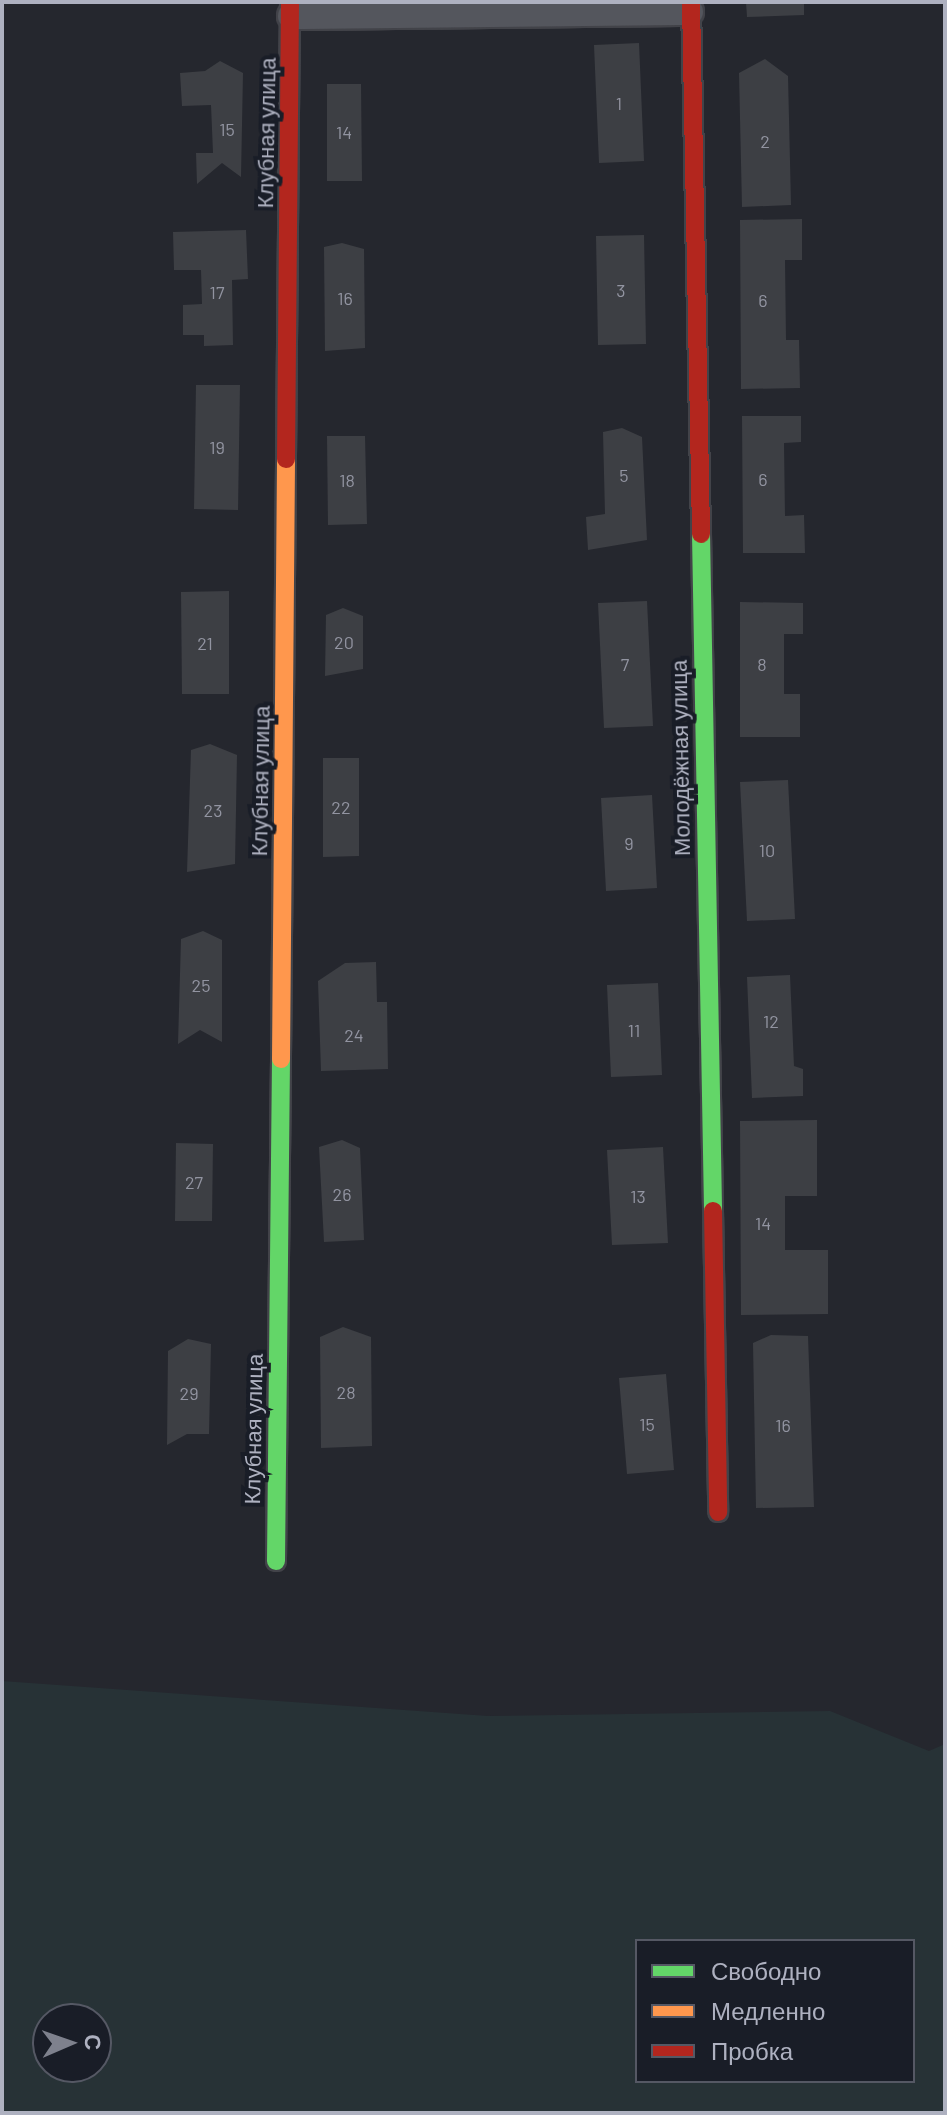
<!DOCTYPE html>
<html>
<head>
<meta charset="utf-8">
<style>
	body { margin:0 }
	#map { position:relative; width:947px; height:2115px; overflow:hidden; background:#25272e; font-family:Barlow,sans-serif }
	div>[style] { position:absolute }
	[style*='--x'] { left:calc(var(--x)*1px); top:calc(var(--y)*1px); width:calc(var(--w)*1px); rotate:calc(var(--a)*1deg) }
	.green>* { inset:0; background:#273236 }
	.building>* { inset:0; background:#3d3f44 }
	.roads { filter:drop-shadow(2px 0 #424349) drop-shadow(-2px 0 #424349) drop-shadow(0 2px #424349) drop-shadow(0 -2px #424349) }
	.street>* { height:26px; margin:-13px; padding:0 13px; transform-origin:13px; border-radius:13px; background:#54565d }
	.fast>* { height:18px; margin:-9px; padding:0 9px; transform-origin:9px; border-radius:9px; background:#63d668 }
	.slow>* { height:18px; margin:-9px; padding:0 9px; transform-origin:9px; border-radius:9px; background:#ff974d }
	.jam>* { height:18px; margin:-9px; padding:0 9px; transform-origin:9px; border-radius:9px; background:#b3261e }
	span { translate:-50% -50%; white-space:nowrap; text-align:center; line-height:1.15; -webkit-text-stroke:8px #191d27; paint-order:stroke }
	.number-label { font-size:18px; color:#9294a1 }
	.number-label span { -webkit-text-stroke-width:0 }
	.street-label { font-size:22px; color:#aeb1c0 }
	.frame { position:absolute; inset:0; border:4px solid #aeb1c0; pointer-events:none }
	.legend { position:absolute; left:635px; top:1939px; width:280px; height:144px; box-sizing:border-box; background:#191d27; border:2px solid #555864; margin:0; padding:10px 14px; list-style:none; font-size:24px; color:#aeb1c0 }
	.legend li { display:flex; align-items:center; gap:16px; height:40px }
	.legend b { width:40px; border:2px solid #555864 }
	.north { position:absolute; left:32px; top:2003px; width:80px; height:80px; box-sizing:border-box; background:#191d27; border:2px solid #555864; border-radius:50%; rotate:88deg; font-size:22px; font-weight:700; line-height:32px; text-align:center; color:#aeb1c0 }
	.north::after { content:''; display:block; margin:auto; width:28px; height:36px; background:#7e818d; clip-path:polygon(50% 0,100% 100%,50% 72%,0 100%) }
</style>
</head>
<body>
<div id="map">
	<div class="green">
		<i style="clip-path:polygon(evenodd,2px 1681px,488px 1716px,830px 1711px,929px 1751px,945px 1744px,945px 2113px,2px 2113px,2px 1681px,637px 1941px,913px 1941px,913px 2081px,637px 2081px,637px 1941px,2px 1681px,48px 2019px,96px 2019px,96px 2067px,48px 2067px,48px 2019px)"></i>
	</div>
	<div class="building">
		<i style="clip-path:polygon(746px 2px,804px 2px,804px 15px,747px 17px)"></i>
		<i style="clip-path:polygon(639px 43px,644px 161px,599px 163px,594px 45px)"></i>
		<i style="clip-path:polygon(765px 59px,788px 76px,791px 205px,742px 207px,739px 73px)"></i>
		<i style="clip-path:polygon(220px 61px,243px 73px,241px 177px,222px 163px,197px 184px,196px 153px,213px 153px,211px 105px,182px 106px,180px 73px,205px 71px)"></i>
		<i style="clip-path:polygon(327px 84px,361px 84px,362px 181px,327px 181px)"></i>
		<i style="clip-path:polygon(802px 219px,802px 260px,785px 260px,786px 340px,799px 340px,800px 388px,741px 389px,740px 220px)"></i>
		<i style="clip-path:polygon(246px 230px,248px 279px,232px 280px,233px 345px,204px 346px,204px 335px,183px 335px,183px 305px,202px 304px,201px 270px,174px 270px,173px 232px)"></i>
		<i style="clip-path:polygon(644px 235px,646px 344px,598px 345px,596px 236px)"></i>
		<i style="clip-path:polygon(342px 243px,364px 249px,365px 348px,325px 351px,324px 247px)"></i>
		<i style="clip-path:polygon(196px 385px,240px 385px,238px 510px,194px 509px)"></i>
		<i style="clip-path:polygon(742px 416px,801px 416px,801px 442px,784px 443px,785px 516px,804px 515px,805px 553px,743px 553px)"></i>
		<i style="clip-path:polygon(622px 428px,642px 437px,647px 540px,588px 550px,586px 517px,605px 514px,603px 432px)"></i>
		<i style="clip-path:polygon(327px 436px,365px 436px,367px 524px,328px 525px)"></i>
		<i style="clip-path:polygon(229px 591px,229px 694px,182px 694px,181px 592px)"></i>
		<i style="clip-path:polygon(647px 601px,653px 726px,604px 728px,598px 603px)"></i>
		<i style="clip-path:polygon(740px 602px,803px 603px,803px 634px,784px 634px,784px 694px,800px 694px,800px 737px,740px 737px)"></i>
		<i style="clip-path:polygon(343px 608px,363px 616px,363px 669px,325px 676px,326px 615px)"></i>
		<i style="clip-path:polygon(210px 744px,237px 755px,235px 864px,187px 872px,191px 750px)"></i>
		<i style="clip-path:polygon(323px 758px,359px 758px,359px 856px,323px 857px)"></i>
		<i style="clip-path:polygon(788px 780px,795px 919px,747px 921px,740px 782px)"></i>
		<i style="clip-path:polygon(652px 795px,657px 888px,606px 891px,601px 798px)"></i>
		<i style="clip-path:polygon(203px 931px,222px 940px,222px 1042px,200px 1030px,178px 1044px,181px 939px)"></i>
		<i style="clip-path:polygon(376px 962px,377px 1002px,387px 1002px,388px 1069px,321px 1071px,318px 981px,345px 963px)"></i>
		<i style="clip-path:polygon(790px 975px,794px 1066px,803px 1069px,803px 1096px,752px 1098px,747px 977px)"></i>
		<i style="clip-path:polygon(658px 983px,662px 1075px,611px 1077px,607px 985px)"></i>
		<i style="clip-path:polygon(817px 1120px,817px 1196px,785px 1196px,785px 1250px,828px 1250px,828px 1314px,741px 1315px,740px 1121px)"></i>
		<i style="clip-path:polygon(342px 1140px,360px 1148px,364px 1240px,324px 1242px,319px 1147px)"></i>
		<i style="clip-path:polygon(176px 1143px,213px 1144px,212px 1221px,175px 1221px)"></i>
		<i style="clip-path:polygon(663px 1147px,668px 1243px,612px 1245px,607px 1150px)"></i>
		<i style="clip-path:polygon(343px 1327px,371px 1337px,372px 1446px,321px 1448px,320px 1337px)"></i>
		<i style="clip-path:polygon(771px 1335px,808px 1336px,814px 1507px,756px 1508px,753px 1343px)"></i>
		<i style="clip-path:polygon(188px 1339px,211px 1344px,209px 1434px,187px 1434px,167px 1445px,168px 1351px)"></i>
		<i style="clip-path:polygon(666px 1374px,674px 1470px,627px 1474px,619px 1378px)"></i>
	</div>
	<div class="roads">
		<div class="street">
			<i style="--x:291;--y:16;--w:399;--a:-0.6"></i>
		</div>
		<div class="fast">
			<i style="--x:701;--y:534;--w:677;--a:88.98"></i>
			<i style="--x:276;--y:1561;--w:502;--a:-89.43"></i>
		</div>
		<div class="slow">
			<i style="--x:281;--y:1059;--w:600;--a:-89.52"></i>
		</div>
		<div class="jam">
			<i style="--x:691;--y:2;--w:532;--a:88.92"></i>
			<i style="--x:286;--y:459;--w:457;--a:-89.5"></i>
			<i style="--x:713;--y:1211;--w:301;--a:89"></i>
		</div>
	</div>
	<div class="number-label">
		<span style="left:619px;top:103px">1</span>
		<span style="left:227px;top:129px">15</span>
		<span style="left:344px;top:132px">14</span>
		<span style="left:765px;top:141px">2</span>
		<span style="left:621px;top:290px">3</span>
		<span style="left:217px;top:292px">17</span>
		<span style="left:345px;top:298px">16</span>
		<span style="left:763px;top:300px">6</span>
		<span style="left:217px;top:447px">19</span>
		<span style="left:624px;top:475px">5</span>
		<span style="left:763px;top:479px">6</span>
		<span style="left:347px;top:480px">18</span>
		<span style="left:344px;top:642px">20</span>
		<span style="left:205px;top:643px">21</span>
		<span style="left:625px;top:664px">7</span>
		<span style="left:762px;top:664px">8</span>
		<span style="left:341px;top:807px">22</span>
		<span style="left:213px;top:810px">23</span>
		<span style="left:629px;top:843px">9</span>
		<span style="left:767px;top:850px">10</span>
		<span style="left:201px;top:985px">25</span>
		<span style="left:771px;top:1021px">12</span>
		<span style="left:634px;top:1030px">11</span>
		<span style="left:354px;top:1035px">24</span>
		<span style="left:194px;top:1182px">27</span>
		<span style="left:342px;top:1194px">26</span>
		<span style="left:638px;top:1196px">13</span>
		<span style="left:763px;top:1223px">14</span>
		<span style="left:346px;top:1392px">28</span>
		<span style="left:189px;top:1393px">29</span>
		<span style="left:647px;top:1424px">15</span>
		<span style="left:783px;top:1425px">16</span>
	</div>
	<div class="street-label">
		<span style="left:266px;top:133px;rotate:-89deg">Клубная улица</span>
		<span style="left:680px;top:758px;rotate:-91deg">Молодёжная улица</span>
		<span style="left:260px;top:781px;rotate:-89deg">Клубная улица</span>
		<span style="left:253px;top:1429px;rotate:-89deg">Клубная улица</span>
	</div>
	<div class="frame"></div>
	<ul class="legend">
	<li><b style="height:10px;background:#63d668"></b>Свободно</li>
	<li><b style="height:10px;background:#ff974d"></b>Медленно</li>
	<li><b style="height:10px;background:#b3261e"></b>Пробка</li>
	</ul>
	<div class="north">С</div>
</div>
</body>
</html>
